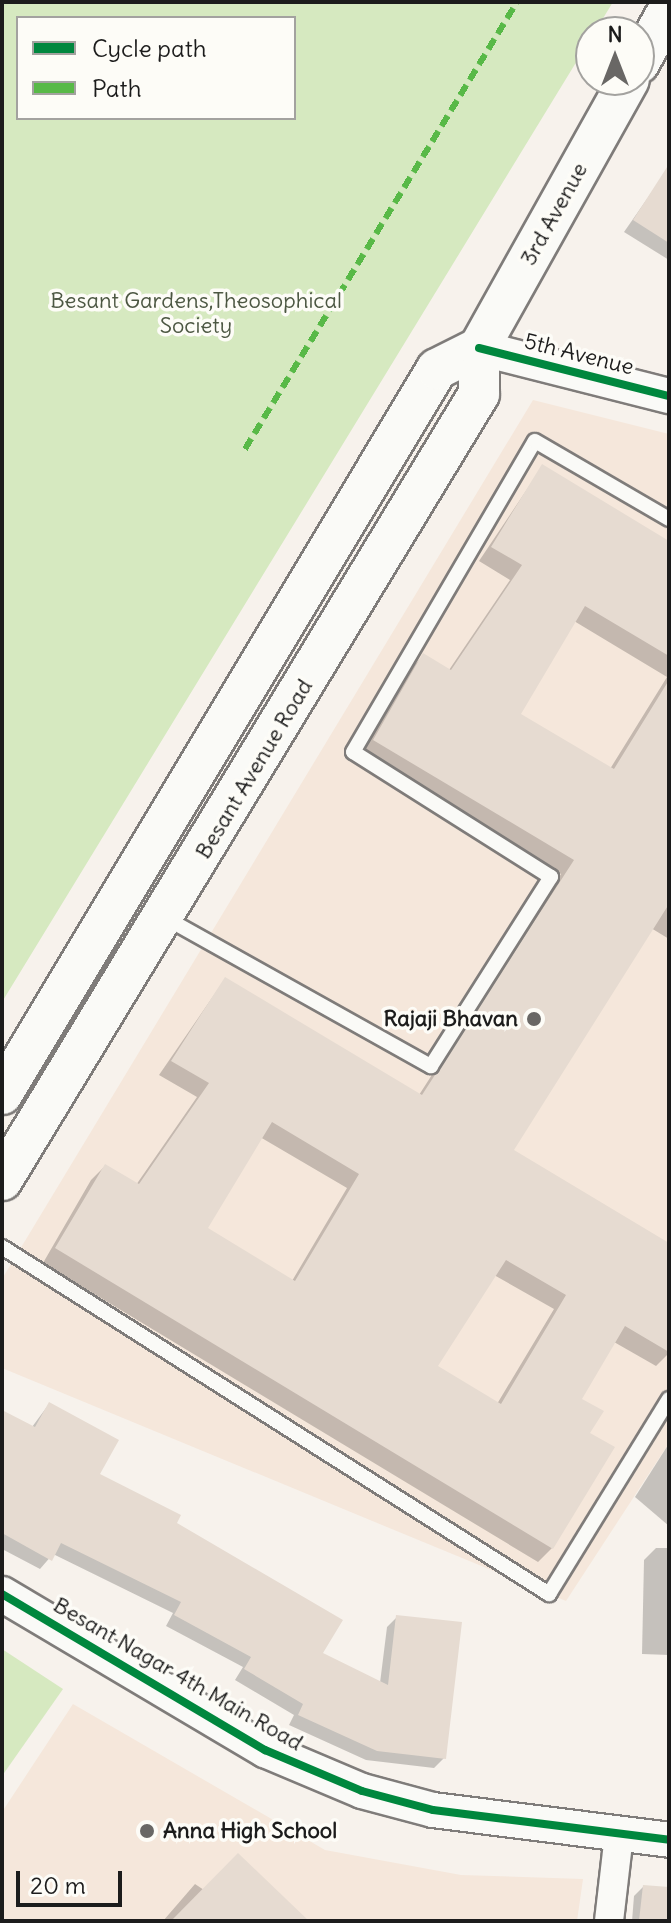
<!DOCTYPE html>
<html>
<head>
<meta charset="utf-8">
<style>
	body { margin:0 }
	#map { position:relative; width:671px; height:1923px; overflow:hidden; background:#f7f2ec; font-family:Delius,sans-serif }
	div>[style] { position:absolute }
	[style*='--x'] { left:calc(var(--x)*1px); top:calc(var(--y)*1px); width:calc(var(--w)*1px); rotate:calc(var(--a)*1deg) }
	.built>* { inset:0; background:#f5e7db }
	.green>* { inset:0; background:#d6e9c0 }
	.shadow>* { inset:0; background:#0003 }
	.building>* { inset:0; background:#e6dbd1 }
	.roads { filter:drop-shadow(2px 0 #7f7c7a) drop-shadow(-2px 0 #7f7c7a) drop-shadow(0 2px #7f7c7a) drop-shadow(0 -2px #7f7c7a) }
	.service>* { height:14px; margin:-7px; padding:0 7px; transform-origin:7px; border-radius:7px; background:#fafaf7 }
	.minor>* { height:28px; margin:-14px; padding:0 14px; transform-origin:14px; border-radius:14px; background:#fafaf7 }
	.tertiary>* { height:34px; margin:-17px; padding:0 17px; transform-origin:17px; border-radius:17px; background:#fafaf7 }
	.secondary>* { height:40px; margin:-20px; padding:0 20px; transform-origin:20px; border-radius:20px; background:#fafaf7 }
	.quiet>* { height:6px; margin-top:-3px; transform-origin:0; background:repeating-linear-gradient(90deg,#58b947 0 12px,transparent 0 18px) }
	.cycleway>* { height:8px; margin:-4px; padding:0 4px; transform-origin:4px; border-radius:4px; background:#00873e }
	.dots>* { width:22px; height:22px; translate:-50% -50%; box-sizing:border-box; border:4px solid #fdfcf7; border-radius:50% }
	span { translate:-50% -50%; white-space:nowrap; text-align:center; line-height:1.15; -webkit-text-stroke:7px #fdfcf7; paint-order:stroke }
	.street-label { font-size:22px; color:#1c1c1c }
	.park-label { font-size:22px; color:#4c5742 }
	.poi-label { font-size:22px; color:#1c1c1c; font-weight:700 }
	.right { translate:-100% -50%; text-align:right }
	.left { translate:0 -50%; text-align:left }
	.frame { position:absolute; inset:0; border:4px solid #1c1c1c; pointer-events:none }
	.legend { position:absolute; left:16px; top:16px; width:280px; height:104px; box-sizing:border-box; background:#fdfcf7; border:2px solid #a3a29f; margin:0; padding:10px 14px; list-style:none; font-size:24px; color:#1c1c1c }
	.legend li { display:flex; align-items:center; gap:16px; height:40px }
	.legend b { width:40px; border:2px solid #a3a29f }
	.north { position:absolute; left:575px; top:16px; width:80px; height:80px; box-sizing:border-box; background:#fdfcf7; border:2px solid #a3a29f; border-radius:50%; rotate:0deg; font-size:22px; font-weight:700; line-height:32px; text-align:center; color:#1c1c1c }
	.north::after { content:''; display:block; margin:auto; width:28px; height:36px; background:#696765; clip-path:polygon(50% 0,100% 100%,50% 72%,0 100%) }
	.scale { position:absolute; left:16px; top:1871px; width:106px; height:36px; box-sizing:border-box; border:4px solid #1c1c1c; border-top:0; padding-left:10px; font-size:24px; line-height:28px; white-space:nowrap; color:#1c1c1c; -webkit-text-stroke:6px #fdfcf7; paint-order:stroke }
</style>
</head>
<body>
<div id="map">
	<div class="built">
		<i style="clip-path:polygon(533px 400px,669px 434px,669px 1443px,566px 1601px,2px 1368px,2px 1279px)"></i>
		<i style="clip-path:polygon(73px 1704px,325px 1850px,461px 1875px,583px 1879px,577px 1921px,2px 1921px,2px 1812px)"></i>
	</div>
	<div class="green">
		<i style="clip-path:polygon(evenodd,2px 2px,613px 2px,2px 1002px,2px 2px,18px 18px,294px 18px,294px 118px,18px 118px,18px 18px)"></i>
		<i style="clip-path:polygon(2px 1649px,63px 1689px,2px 1776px)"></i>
	</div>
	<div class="shadow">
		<i style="clip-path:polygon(663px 176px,669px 179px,669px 260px,624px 232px)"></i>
		<i style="clip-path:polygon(evenodd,542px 467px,669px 543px,669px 939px,651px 928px,512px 1151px,669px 1245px,669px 1353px,656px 1366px,614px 1342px,580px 1400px,588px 1433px,552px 1548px,538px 1562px,43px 1263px,91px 1180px,105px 1166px,136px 1185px,197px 1097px,159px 1075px,225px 979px,419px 1095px,561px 874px,360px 754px,410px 669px,424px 655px,449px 670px,510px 580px,479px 561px,542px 467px,574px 621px,667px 677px,610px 769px,518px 714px,574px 621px,542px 467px,260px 1137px,347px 1188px,292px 1281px,205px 1229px,260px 1137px,542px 467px,494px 1275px,554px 1309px,497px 1404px,435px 1367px,494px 1275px)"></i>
		<i style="clip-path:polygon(49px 1404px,97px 1475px,174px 1523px,320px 1654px,380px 1683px,387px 1627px,397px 1617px,444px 1758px,434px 1768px,366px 1760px,289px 1725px,294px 1715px,235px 1680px,243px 1667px,166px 1626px,173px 1613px,53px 1554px,40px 1569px,2px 1549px,2px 1412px,32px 1427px)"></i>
		<i style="clip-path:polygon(668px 1445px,669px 1444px,669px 1526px,635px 1497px)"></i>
		<i style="clip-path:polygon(656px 1548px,669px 1548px,669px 1655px,642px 1654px,644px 1560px)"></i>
		<i style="clip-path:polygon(195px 1884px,204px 1890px,306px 1921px,163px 1921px)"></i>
		<i style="clip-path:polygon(643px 1887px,669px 1890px,669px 1921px,632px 1921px,634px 1896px)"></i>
	</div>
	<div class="building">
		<i style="clip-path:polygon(669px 164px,669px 243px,633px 220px)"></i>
		<i style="clip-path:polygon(evenodd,542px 464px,669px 541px,669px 656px,585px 606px,521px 714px,614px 769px,669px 680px,669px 904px,514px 1150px,669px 1243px,669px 1352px,625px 1326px,582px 1399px,604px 1411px,590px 1433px,615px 1447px,553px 1549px,55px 1248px,105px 1164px,139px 1184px,209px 1083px,171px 1061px,225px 977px,422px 1095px,574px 860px,373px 740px,423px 653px,451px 670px,522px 565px,491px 547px,542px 464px,272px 1122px,359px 1174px,295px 1281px,208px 1228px,272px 1122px,542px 464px,506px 1260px,566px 1295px,501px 1404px,438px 1366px,506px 1260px)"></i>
		<i style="clip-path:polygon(49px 1402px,119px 1440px,100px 1474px,181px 1515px,177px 1523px,343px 1620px,323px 1653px,388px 1685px,396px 1615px,462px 1622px,446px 1759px,377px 1751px,298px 1715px,303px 1704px,244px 1669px,251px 1657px,174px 1615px,181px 1602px,61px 1543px,52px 1561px,2px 1533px,2px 1410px,35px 1427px)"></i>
		<i style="clip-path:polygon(238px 1853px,309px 1921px,171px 1921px)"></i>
		<i style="clip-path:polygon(643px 1885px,669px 1887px,669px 1921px,639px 1921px)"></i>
	</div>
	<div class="roads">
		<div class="service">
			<i style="--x:164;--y:917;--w:306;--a:29.2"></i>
			<i style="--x:431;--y:1066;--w:224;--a:-57.6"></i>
			<i style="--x:551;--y:877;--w:234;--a:-147.7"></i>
			<i style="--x:353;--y:752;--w:360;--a:-59.7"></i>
			<i style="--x:535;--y:441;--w:155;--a:30.2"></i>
			<i style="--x:2;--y:1247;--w:648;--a:32.39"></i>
			<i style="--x:549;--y:1594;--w:229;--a:-58.4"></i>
		</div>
		<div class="minor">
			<i style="--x:609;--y:1921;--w:87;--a:-83.4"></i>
		</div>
		<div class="tertiary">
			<i style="--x:479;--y:348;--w:196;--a:14.2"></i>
			<i style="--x:2;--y:1594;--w:306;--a:30.7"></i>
			<i style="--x:265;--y:1750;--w:105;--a:22.9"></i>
			<i style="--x:362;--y:1791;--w:73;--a:15"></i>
			<i style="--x:433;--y:1810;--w:238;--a:7.2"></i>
		</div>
		<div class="secondary">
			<i style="--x:639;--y:63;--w:62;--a:-60.9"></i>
			<i style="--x:2;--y:1094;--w:845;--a:-59.04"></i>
			<i style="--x:437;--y:369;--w:47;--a:-26.6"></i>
			<i style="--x:2;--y:1180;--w:919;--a:-58.75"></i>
			<i style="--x:479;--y:394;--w:46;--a:-90"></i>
			<i style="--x:479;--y:348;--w:307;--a:-60.8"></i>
		</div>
	</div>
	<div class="quiet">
		<i style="--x:245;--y:449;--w:523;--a:-58.68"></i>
	</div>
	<div class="cycleway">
		<i style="--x:479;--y:348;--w:196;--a:14.2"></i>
		<i style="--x:2;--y:1594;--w:306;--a:30.7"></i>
		<i style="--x:265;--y:1750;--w:105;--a:22.9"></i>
		<i style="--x:362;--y:1791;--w:73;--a:15"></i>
		<i style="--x:433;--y:1810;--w:238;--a:7.2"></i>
	</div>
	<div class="dots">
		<i style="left:534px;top:1019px;background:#696765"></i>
		<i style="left:147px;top:1831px;background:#696765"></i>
	</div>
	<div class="street-label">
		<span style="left:554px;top:214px;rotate:-61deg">3rd Avenue</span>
		<span style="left:579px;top:354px;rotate:14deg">5th Avenue</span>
		<span style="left:254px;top:769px;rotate:-59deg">Besant Avenue Road</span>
		<span style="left:178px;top:1674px;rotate:30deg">Besant Nagar 4th Main Road</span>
	</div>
	<div class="park-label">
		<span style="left:196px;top:313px">Besant Gardens,Theosophical<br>Society</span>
	</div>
	<div class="poi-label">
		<span class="right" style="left:518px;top:1019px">Rajaji Bhavan</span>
		<span class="left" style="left:163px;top:1831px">Anna High School</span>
	</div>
	<div class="frame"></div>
	<ul class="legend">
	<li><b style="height:10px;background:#00873e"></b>Cycle path</li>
	<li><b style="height:10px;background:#58b947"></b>Path</li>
	</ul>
	<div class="north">N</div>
	<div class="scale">20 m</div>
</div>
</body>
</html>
